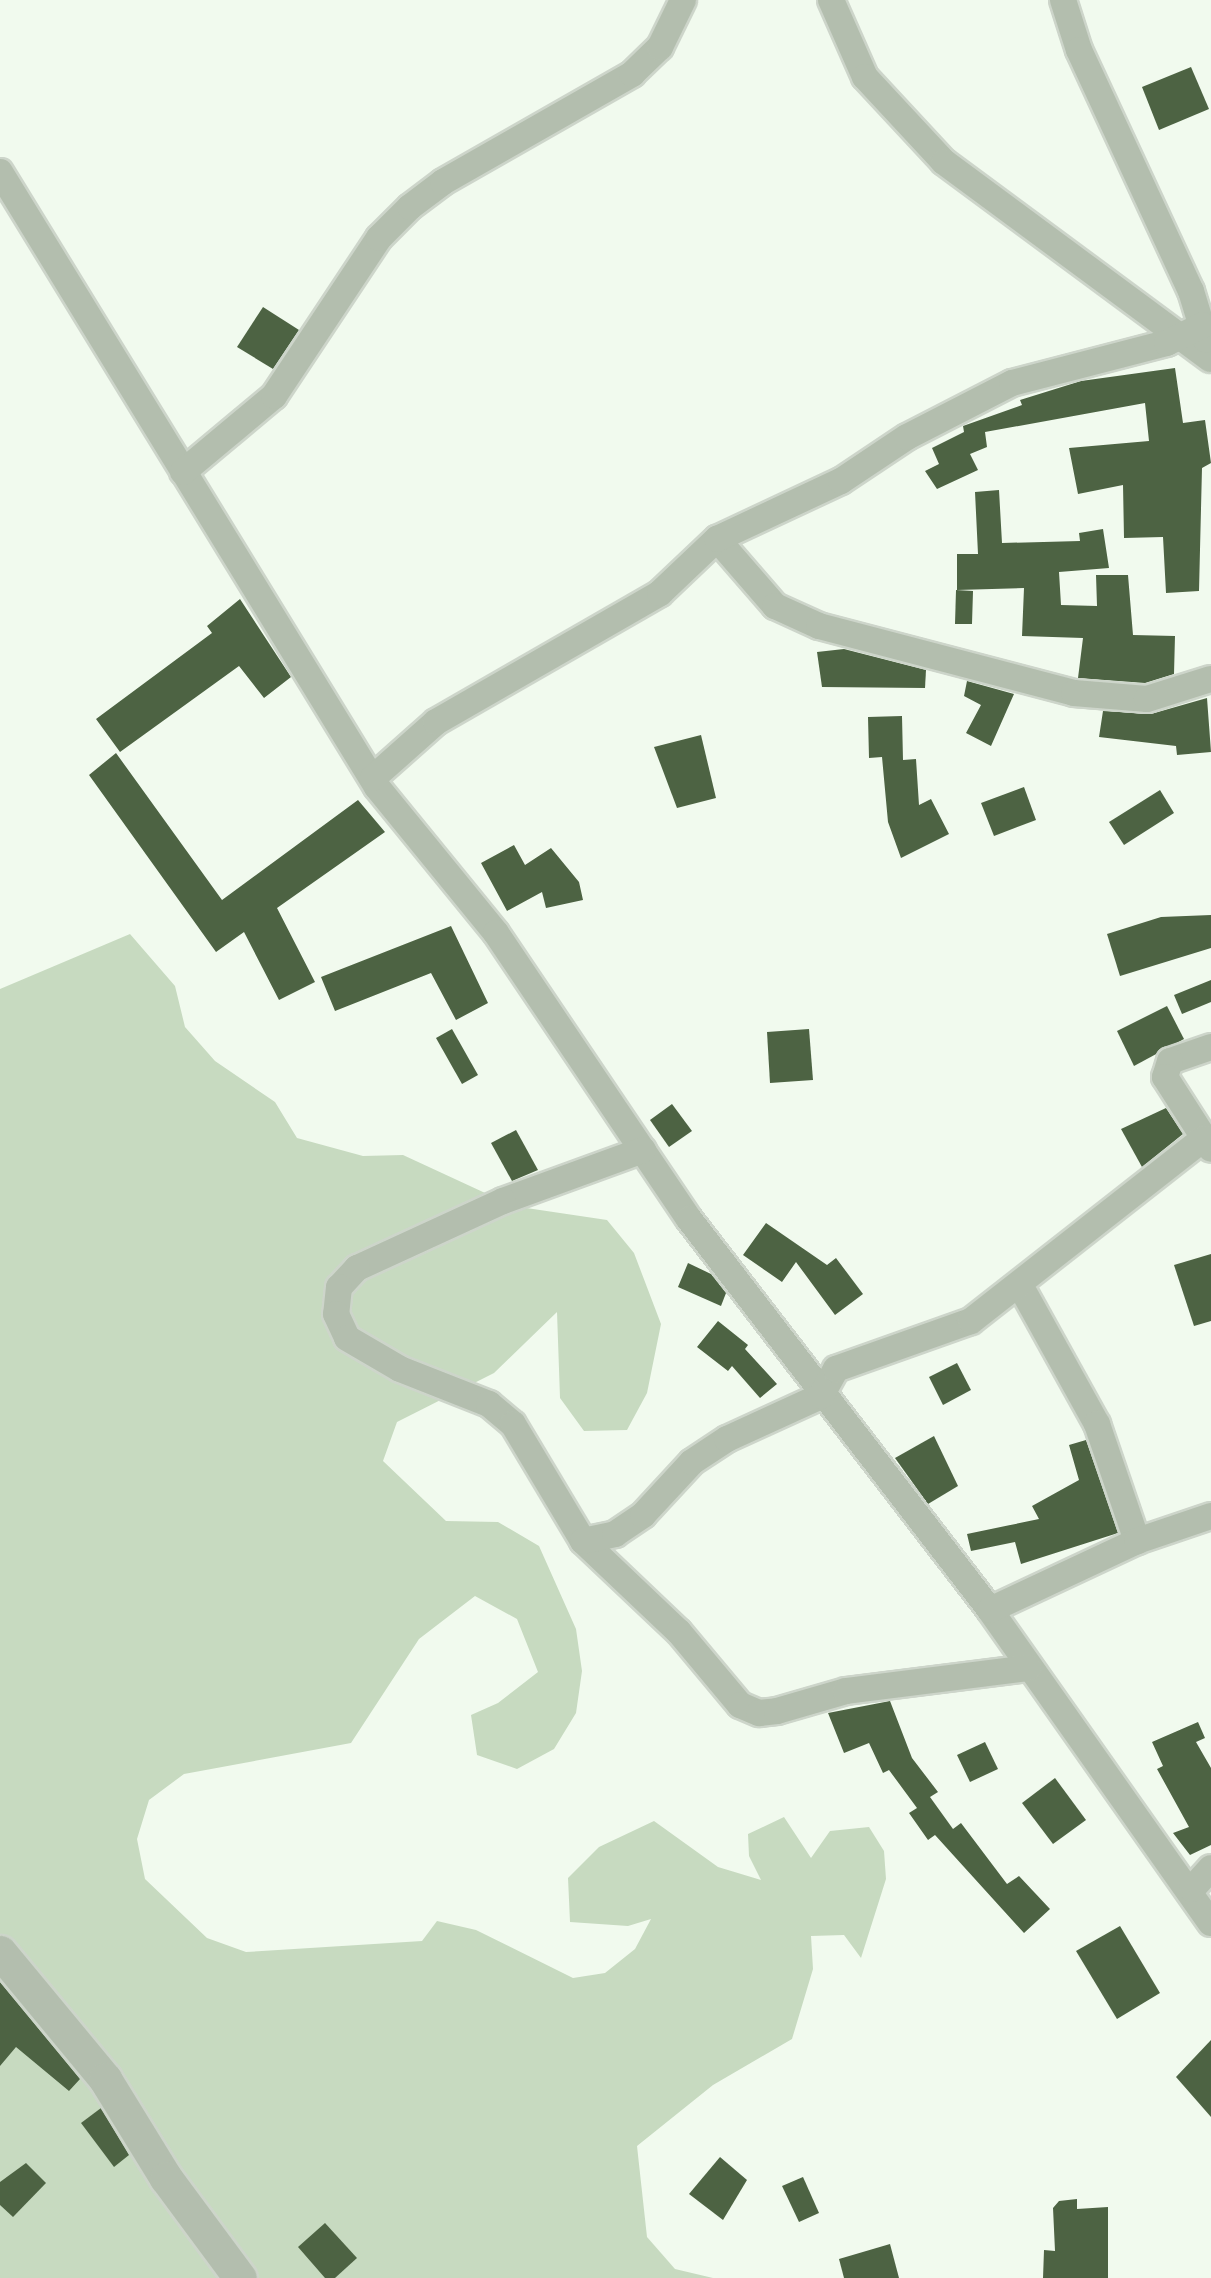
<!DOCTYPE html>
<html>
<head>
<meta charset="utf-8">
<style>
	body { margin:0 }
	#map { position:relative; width:1211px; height:2278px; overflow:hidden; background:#f1faee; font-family:"Space Grotesk",sans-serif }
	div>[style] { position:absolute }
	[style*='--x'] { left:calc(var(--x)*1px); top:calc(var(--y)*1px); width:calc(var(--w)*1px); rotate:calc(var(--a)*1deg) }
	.green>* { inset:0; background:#c7dac0 }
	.building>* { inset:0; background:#4d6343 }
	.roads { filter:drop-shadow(2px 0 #cdd5ca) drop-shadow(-2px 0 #cdd5ca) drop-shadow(0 2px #cdd5ca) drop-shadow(0 -2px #cdd5ca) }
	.minor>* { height:26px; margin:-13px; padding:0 13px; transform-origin:13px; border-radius:13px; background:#b3beae }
	.tertiary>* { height:33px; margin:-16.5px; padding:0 16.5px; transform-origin:16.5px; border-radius:16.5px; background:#b3beae }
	span { translate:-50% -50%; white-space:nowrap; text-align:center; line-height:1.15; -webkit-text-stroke:7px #f1faee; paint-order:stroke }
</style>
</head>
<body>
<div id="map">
	<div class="green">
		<i style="clip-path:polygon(130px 934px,175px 986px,185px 1027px,215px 1061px,275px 1102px,297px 1138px,363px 1156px,403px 1155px,513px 1206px,607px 1220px,634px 1253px,661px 1324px,647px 1393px,627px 1430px,584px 1431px,560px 1398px,557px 1312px,494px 1373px,397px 1422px,383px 1461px,446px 1521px,498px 1522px,539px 1546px,576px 1629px,582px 1671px,576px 1713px,554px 1749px,517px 1769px,477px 1755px,471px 1715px,498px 1703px,538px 1672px,517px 1619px,475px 1596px,419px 1639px,351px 1743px,184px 1774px,149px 1800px,137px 1839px,145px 1879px,207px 1938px,246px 1952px,422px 1941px,437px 1921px,476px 1930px,573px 1978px,605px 1973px,635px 1949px,651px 1919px,628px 1926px,570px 1922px,568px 1878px,599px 1847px,654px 1821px,718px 1867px,761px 1880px,749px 1856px,748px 1834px,784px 1817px,811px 1858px,830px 1831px,869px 1827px,884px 1851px,886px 1879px,861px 1958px,844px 1935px,811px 1936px,813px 1969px,792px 2039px,713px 2085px,637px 2146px,647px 2237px,675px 2269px,713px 2278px,0 2278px,0 989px)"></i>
	</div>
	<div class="building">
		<i style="clip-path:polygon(1191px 67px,1209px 109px,1159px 130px,1142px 87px)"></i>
		<i style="clip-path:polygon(263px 307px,299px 330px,273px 369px,237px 347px)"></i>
		<i style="clip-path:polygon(1175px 368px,1183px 423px,1205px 420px,1211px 463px,1202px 468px,1199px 591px,1166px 593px,1163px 537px,1124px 538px,1123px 485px,1078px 494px,1069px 448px,1149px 441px,1145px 403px,985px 432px,987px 447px,970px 454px,978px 470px,937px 489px,925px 471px,939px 464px,932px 448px,964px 432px,963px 426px,1022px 405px,1020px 400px,1081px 381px)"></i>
		<i style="clip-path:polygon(999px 490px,1002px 543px,1080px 541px,1079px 533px,1103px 529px,1109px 568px,1059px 572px,1061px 605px,1097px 606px,1096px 575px,1128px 575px,1133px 635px,1175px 636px,1174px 674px,1145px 683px,1078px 678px,1083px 638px,1022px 636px,1024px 588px,957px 590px,957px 554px,978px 554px,975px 492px)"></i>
		<i style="clip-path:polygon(956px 590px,973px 591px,972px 624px,955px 624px)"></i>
		<i style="clip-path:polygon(240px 599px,291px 677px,264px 698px,239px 666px,120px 752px,96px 719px,212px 633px,207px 626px)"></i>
		<i style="clip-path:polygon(844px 649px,926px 670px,925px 688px,822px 687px,817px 652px)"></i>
		<i style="clip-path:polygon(967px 681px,1014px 694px,991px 746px,966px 733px,981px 705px,964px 696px)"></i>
		<i style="clip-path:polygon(1207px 698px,1211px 752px,1177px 755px,1176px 746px,1099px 737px,1103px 711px,1151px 714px)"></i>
		<i style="clip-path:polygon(902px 716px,903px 760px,916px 759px,919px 805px,931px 799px,949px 834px,901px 858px,888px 822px,882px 757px,869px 758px,868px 717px)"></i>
		<i style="clip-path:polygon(701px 735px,716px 798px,677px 808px,654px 747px)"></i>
		<i style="clip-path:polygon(116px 753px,222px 900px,358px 800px,385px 832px,277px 908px,315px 982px,279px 1000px,244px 932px,216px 952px,89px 775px)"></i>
		<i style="clip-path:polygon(1024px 787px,1036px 820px,994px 836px,981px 803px)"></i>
		<i style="clip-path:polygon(1160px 790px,1174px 813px,1124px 845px,1109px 822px)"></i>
		<i style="clip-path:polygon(514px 845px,525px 865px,551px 848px,579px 882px,583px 900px,546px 908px,542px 892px,507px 911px,481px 863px)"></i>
		<i style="clip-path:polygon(1211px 915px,1211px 948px,1120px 976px,1107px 934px,1161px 917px)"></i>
		<i style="clip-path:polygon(451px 926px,488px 1003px,456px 1020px,431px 973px,335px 1011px,321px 977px)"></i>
		<i style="clip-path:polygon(1211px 980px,1211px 1002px,1182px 1014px,1174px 995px)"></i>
		<i style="clip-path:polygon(1167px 1006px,1184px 1039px,1134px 1066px,1117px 1031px)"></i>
		<i style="clip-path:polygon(452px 1029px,478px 1075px,462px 1084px,436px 1038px)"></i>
		<i style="clip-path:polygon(809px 1029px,813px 1080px,770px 1083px,767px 1032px)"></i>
		<i style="clip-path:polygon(672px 1104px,692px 1131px,669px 1147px,650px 1120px)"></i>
		<i style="clip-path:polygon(1166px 1108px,1183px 1134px,1142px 1167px,1121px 1129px)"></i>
		<i style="clip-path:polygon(516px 1130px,538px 1170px,512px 1181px,491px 1143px)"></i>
		<i style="clip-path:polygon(766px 1223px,827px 1265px,836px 1258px,863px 1294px,835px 1315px,796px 1262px,782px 1282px,743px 1255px)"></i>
		<i style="clip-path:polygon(1211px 1254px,1211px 1321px,1194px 1326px,1174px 1265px)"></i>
		<i style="clip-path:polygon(688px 1263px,711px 1274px,726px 1293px,721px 1306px,678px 1287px)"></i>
		<i style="clip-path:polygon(718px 1321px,748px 1345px,745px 1349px,777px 1384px,760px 1398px,732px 1366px,728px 1371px,697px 1347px)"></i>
		<i style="clip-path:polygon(957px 1363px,971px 1390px,943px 1405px,929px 1377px)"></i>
		<i style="clip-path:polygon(934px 1436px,958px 1486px,928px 1504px,895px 1458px)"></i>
		<i style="clip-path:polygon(1086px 1440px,1118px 1533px,1021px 1564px,1015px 1542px,971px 1551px,967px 1534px,1039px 1519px,1032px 1506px,1079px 1480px,1069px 1445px)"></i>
		<i style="clip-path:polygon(890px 1701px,912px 1758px,938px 1792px,930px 1797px,953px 1829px,961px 1823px,1007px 1884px,1019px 1876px,1050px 1909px,1024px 1933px,935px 1835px,928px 1840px,909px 1813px,917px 1808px,889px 1770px,883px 1773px,869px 1743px,844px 1753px,828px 1713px)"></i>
		<i style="clip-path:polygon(1198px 1722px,1205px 1738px,1196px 1742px,1211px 1768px,1211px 1845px,1190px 1855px,1173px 1833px,1189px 1827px,1157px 1769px,1163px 1766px,1152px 1742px)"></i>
		<i style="clip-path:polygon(985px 1742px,998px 1769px,970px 1782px,957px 1755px)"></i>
		<i style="clip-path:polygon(1055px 1778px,1086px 1820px,1053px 1844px,1022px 1803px)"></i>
		<i style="clip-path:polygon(1120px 1926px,1160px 1993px,1117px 2019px,1076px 1951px)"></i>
		<i style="clip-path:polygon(0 1982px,80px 2079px,69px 2091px,16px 2047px,0 2066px)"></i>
		<i style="clip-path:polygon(1211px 2040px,1211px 2117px,1176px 2077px)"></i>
		<i style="clip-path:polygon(101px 2108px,129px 2155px,114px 2167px,81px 2123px)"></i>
		<i style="clip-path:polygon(720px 2157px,747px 2180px,723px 2220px,689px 2194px)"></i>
		<i style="clip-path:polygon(26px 2163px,46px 2183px,13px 2217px,0 2205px,0 2182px)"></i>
		<i style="clip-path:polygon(803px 2177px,819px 2213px,799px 2222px,782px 2186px)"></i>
		<i style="clip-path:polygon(1077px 2199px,1077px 2209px,1108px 2207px,1108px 2278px,1043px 2278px,1044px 2250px,1055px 2251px,1053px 2208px,1059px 2201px)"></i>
		<i style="clip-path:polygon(325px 2223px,357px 2258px,335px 2278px,325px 2278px,298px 2247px)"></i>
		<i style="clip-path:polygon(890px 2244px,899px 2278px,844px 2278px,839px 2259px)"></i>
	</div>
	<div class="roads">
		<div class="minor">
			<i style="--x:831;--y:0;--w:84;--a:66.2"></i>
			<i style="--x:865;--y:77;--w:116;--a:47.1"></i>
			<i style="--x:944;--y:162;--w:331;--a:36.5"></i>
			<i style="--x:1063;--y:0;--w:52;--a:72.3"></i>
			<i style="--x:1079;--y:50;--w:266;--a:65.1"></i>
			<i style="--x:1191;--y:291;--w:51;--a:73"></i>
			<i style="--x:0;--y:172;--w:721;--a:58.49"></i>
			<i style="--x:377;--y:787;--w:188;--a:50.8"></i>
			<i style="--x:496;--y:933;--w:345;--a:56"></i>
			<i style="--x:689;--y:1219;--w:493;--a:52.4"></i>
			<i style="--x:990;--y:1610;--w:383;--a:54.8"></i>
			<i style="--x:183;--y:472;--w:119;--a:-39.9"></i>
			<i style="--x:274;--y:396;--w:190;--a:-56.4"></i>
			<i style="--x:379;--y:238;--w:44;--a:-45"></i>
			<i style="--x:410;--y:207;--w:41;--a:-37.1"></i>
			<i style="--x:443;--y:182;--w:218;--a:-29.7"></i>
			<i style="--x:632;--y:74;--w:39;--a:-44"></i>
			<i style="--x:660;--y:47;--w:52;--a:-63.9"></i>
			<i style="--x:717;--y:539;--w:89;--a:49.1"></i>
			<i style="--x:775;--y:606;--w:48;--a:24.4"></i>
			<i style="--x:819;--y:626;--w:264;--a:14.7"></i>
			<i style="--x:1074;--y:693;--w:73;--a:4.7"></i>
			<i style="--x:1147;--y:699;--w:67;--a:-17.4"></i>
			<i style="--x:373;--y:778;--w:84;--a:-41.6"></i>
			<i style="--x:436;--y:722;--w:258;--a:-29.9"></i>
			<i style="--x:660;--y:593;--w:79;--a:-43.5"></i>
			<i style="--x:717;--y:539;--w:137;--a:-25.1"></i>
			<i style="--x:841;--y:481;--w:79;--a:-33.7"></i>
			<i style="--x:907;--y:437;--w:118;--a:-27.2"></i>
			<i style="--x:1012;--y:383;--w:160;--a:-14.5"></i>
			<i style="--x:1167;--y:343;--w:40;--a:-26.6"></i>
			<i style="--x:1211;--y:1047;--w:43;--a:161.1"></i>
			<i style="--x:1170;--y:1061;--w:17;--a:107"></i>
			<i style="--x:1165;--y:1077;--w:85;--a:57.4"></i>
			<i style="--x:643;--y:1150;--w:149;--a:160"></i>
			<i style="--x:503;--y:1201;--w:161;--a:155.3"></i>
			<i style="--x:357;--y:1268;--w:26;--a:133"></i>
			<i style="--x:339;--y:1287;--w:27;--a:96"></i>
			<i style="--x:336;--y:1314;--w:26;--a:65"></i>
			<i style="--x:347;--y:1338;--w:61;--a:30.3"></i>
			<i style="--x:400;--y:1369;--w:96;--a:21.5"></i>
			<i style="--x:489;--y:1404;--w:31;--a:40"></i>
			<i style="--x:513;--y:1424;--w:136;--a:59.1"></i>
			<i style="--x:583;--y:1541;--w:132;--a:43.5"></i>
			<i style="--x:679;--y:1632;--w:95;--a:50.1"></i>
			<i style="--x:740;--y:1705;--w:21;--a:23"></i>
			<i style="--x:759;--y:1713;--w:18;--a:-6"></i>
			<i style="--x:777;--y:1711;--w:72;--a:-16.2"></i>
			<i style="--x:846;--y:1691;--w:184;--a:-7.2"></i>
			<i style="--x:1021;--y:1287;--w:157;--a:61"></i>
			<i style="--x:1097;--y:1424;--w:124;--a:71.1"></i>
			<i style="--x:583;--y:1541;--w:33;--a:-12"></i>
			<i style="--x:615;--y:1534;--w:34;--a:-34"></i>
			<i style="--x:643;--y:1515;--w:72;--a:-47.2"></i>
			<i style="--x:692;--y:1462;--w:42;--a:-33.3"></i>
			<i style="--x:727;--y:1439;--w:103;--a:-24.6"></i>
			<i style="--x:821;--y:1396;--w:31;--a:-61"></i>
			<i style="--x:836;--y:1369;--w:143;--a:-19.6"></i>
			<i style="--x:971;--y:1321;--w:296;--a:-38.1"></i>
			<i style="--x:990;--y:1610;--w:162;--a:-25.1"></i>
			<i style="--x:1137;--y:1541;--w:78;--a:-18.7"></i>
			<i style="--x:1192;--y:1889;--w:28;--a:-48"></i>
		</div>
		<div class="tertiary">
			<i style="--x:0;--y:1952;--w:165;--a:50.4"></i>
			<i style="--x:105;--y:2079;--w:116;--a:58.4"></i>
			<i style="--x:166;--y:2178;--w:124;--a:53.5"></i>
		</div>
	</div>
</div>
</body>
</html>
